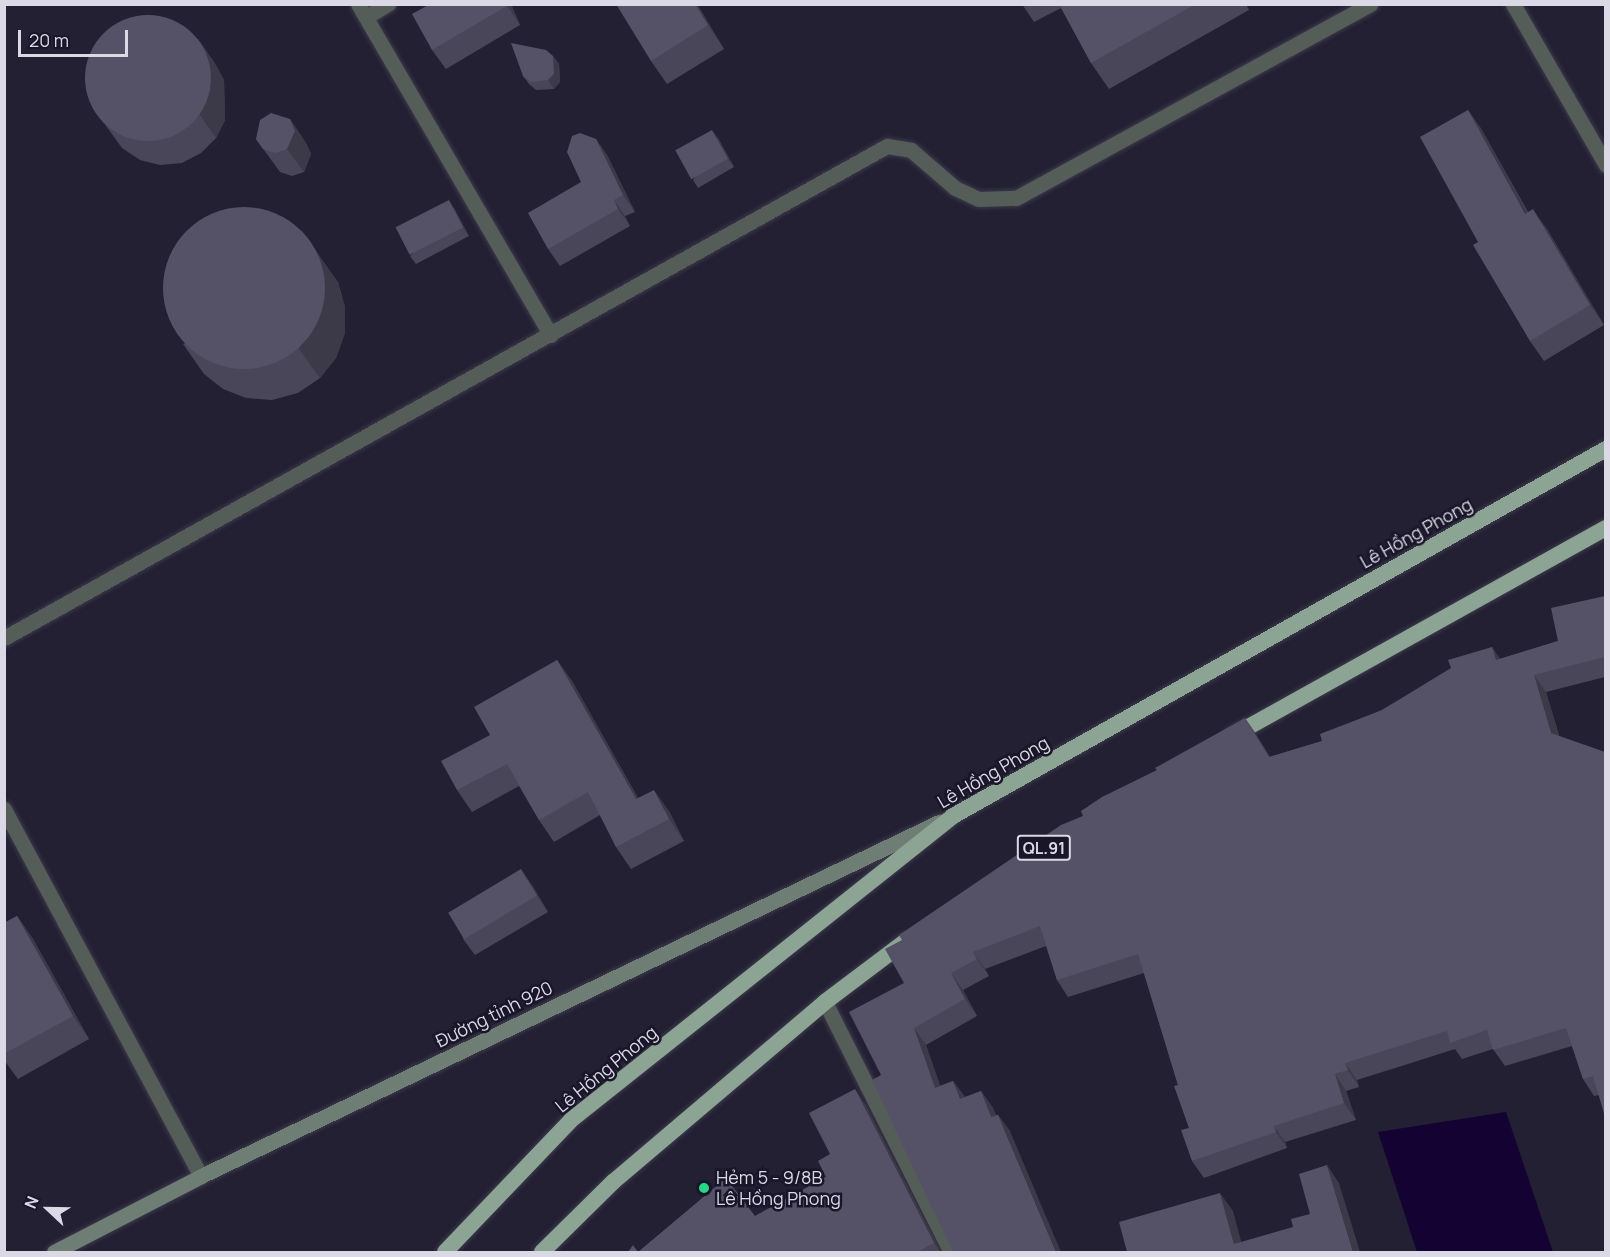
<!DOCTYPE html>
<meta charset="utf-8">
<style>
body{margin:0}
#map{position:relative;width:1610px;height:1257px;overflow:hidden;background:#232033;font-family:Manrope,sans-serif}
div>[style]{position:absolute}
[style*='--x']{left:calc(var(--x)*1px);top:calc(var(--y)*1px);width:calc(var(--w)*1px);rotate:calc(var(--a)*1deg)}
.water>*{inset:0;background:#140232}
.roads{filter:drop-shadow(0 0 2px #3d3a4c) drop-shadow(0 0 2px #3d3a4c)}
.service>*{height:15px;margin:-7.5px;padding:0 7.5px;transform-origin:7.5px;border-radius:7.5px;background:#545d57}
.minor>*{height:15px;margin:-7.5px;padding:0 7.5px;transform-origin:7.5px;border-radius:7.5px;background:#545d57}
.secondary>*{height:15px;margin:-7.5px;padding:0 7.5px;transform-origin:7.5px;border-radius:7.5px;background:#6f7e74}
.trunk>*{height:16px;margin:-8px;padding:0 8px;transform-origin:8px;border-radius:8px;background:#8ca494}
.wall>*{inset:0;background:#494659}
.shaded-wall>*{inset:0;background:#3c3948}
.building>*{inset:0;background:#555167;transform-origin:0 0}
.round{border-radius:50%}
.dots>*{width:16px;height:16px;translate:-50% -50%;box-sizing:border-box;border:3px solid #1a1629;border-radius:50%}
span{translate:-50% -50%;white-space:nowrap;text-align:center;line-height:1.15;-webkit-text-stroke:5px #1a1629;paint-order:stroke}
.shield-label span{padding:2px 4px;background:#1a1629;border:2px solid;border-radius:4px;-webkit-text-stroke-width:0}
.shield-label{font-size:16px;color:#dbd9e6;font-weight:700}
.street-label{font-size:18px;color:#dbd9e6}
.poi-label{font-size:18px;color:#dbd9e6}
.left{translate:0 -50%;text-align:left}
.frame{position:absolute;inset:0;border:6px solid #dbd9e6;pointer-events:none}
.north{position:absolute;left:18px;top:1179px;width:60px;height:60px;-webkit-text-stroke:4px #1a1629;paint-order:stroke;rotate:292deg;font-size:16px;font-weight:700;line-height:24px;text-align:center;color:#dbd9e6}
.north::after{content:'';display:block;margin:auto;width:21px;height:27px;background:#dbd9e6;clip-path:polygon(50% 0,100% 100%,50% 72%,0 100%)}
.scale{position:absolute;left:18px;top:30px;width:110px;height:27px;box-sizing:border-box;border:3px solid #dbd9e6;border-top:0;padding-left:8px;font-size:18px;line-height:21px;white-space:nowrap;color:#dbd9e6;-webkit-text-stroke:4px #1a1629;paint-order:stroke}
</style>
<div id="map">
<div class="water">
<i style="clip-path:polygon(1506px 1112px,1553px 1252px,1417px 1252px,1378px 1132px)"></i>
</div>
<div class="roads">
<div class="service">
<i style="--x:358;--y:4;--w:383;--a:59.8"></i>
<i style="--x:366;--y:17;--w:26;--a:-31"></i>
<i style="--x:4;--y:638;--w:1011;--a:-29.13"></i>
<i style="--x:887;--y:146;--w:24;--a:9"></i>
<i style="--x:911;--y:150;--w:58;--a:40.8"></i>
<i style="--x:955;--y:188;--w:26;--a:25"></i>
<i style="--x:979;--y:199;--w:37;--a:-2"></i>
<i style="--x:1016;--y:198;--w:404;--a:-28.7"></i>
<i style="--x:4;--y:809;--w:417;--a:61.8"></i>
</div>
<div class="minor">
<i style="--x:1513;--y:4;--w:186;--a:60"></i>
<i style="--x:825;--y:1002;--w:280;--a:63.3"></i>
</div>
<div class="secondary">
<i style="--x:54;--y:1252;--w:165;--a:-27.3"></i>
<i style="--x:201;--y:1176;--w:819;--a:-25.63"></i>
</div>
<div class="trunk">
<i style="--x:1232;--y:736;--w:428;--a:-29.1"></i>
<i style="--x:445;--y:1252;--w:182;--a:-46.3"></i>
<i style="--x:571;--y:1120;--w:488;--a:-38.5"></i>
<i style="--x:953;--y:816;--w:749;--a:-29.34"></i>
<i style="--x:542;--y:1252;--w:100;--a:-44.6"></i>
<i style="--x:613;--y:1182;--w:278;--a:-40.3"></i>
<i style="--x:825;--y:1002;--w:101;--a:-37"></i>
</div>
</div>
<div class="wall">
<i style="clip-path:polygon(430px 4px,511px 4px,520px 25px,446px 69px,432px 50px)"></i>
<i style="clip-path:polygon(697px 4px,724px 49px,667px 84px,651px 61px)"></i>
<i style="clip-path:polygon(1022px 4px,1246px 4px,1249px 10px,1109px 89px,1091px 63px,1061px 8px,1034px 22px)"></i>
<i style="clip-path:polygon(198px 39px,214px 62px,224px 80px,225px 120px,216px 138px,201px 153px,182px 163px,160px 165px,140px 160px,122px 148px,93px 108px)"></i>
<i style="clip-path:polygon(553px 56px,559px 64px,560px 82px,554px 89px,536px 90px,529px 84px,523px 76px)"></i>
<i style="clip-path:polygon(1468px 110px,1482px 130px,1528px 212px,1547px 229px,1604px 325px,1544px 361px,1530px 341px,1478px 242px)"></i>
<i style="clip-path:polygon(290px 119px,306px 143px,311px 154px,304px 172px,292px 176px,280px 172px,256px 139px)"></i>
<i style="clip-path:polygon(718px 138px,734px 167px,698px 188px,693px 180px)"></i>
<i style="clip-path:polygon(596px 139px,607px 155px,635px 212px,625px 216px,630px 226px,560px 266px,548px 249px,581px 182px)"></i>
<i style="clip-path:polygon(454px 208px,469px 236px,416px 264px,410px 256px)"></i>
<i style="clip-path:polygon(338px 282px,345px 307px,345px 333px,336px 358px,320px 378px,298px 393px,272px 400px,246px 398px,223px 389px,204px 374px,183px 344px)"></i>
<i style="clip-path:polygon(1605px 596px,1605px 677px,1546px 692px,1559px 735px,1599px 1095px,1594px 1096px,1583px 1079px,1572px 1046px,1505px 1066px,1493px 1049px,1462px 1059px,1455px 1049px,1357px 1080px,1359px 1087px,1346px 1091px,1356px 1120px,1285px 1142px,1287px 1148px,1204px 1178px,1192px 1161px,1189px 1128px,1178px 1085px,1144px 973px,1068px 997px,1057px 980px,1046px 946px,985px 969px,989px 976px,963px 990px,977px 1016px,926px 1045px,940px 1086px,953px 1081px,965px 1097px,981px 1091px,993px 1108px,996px 1115px,998px 1115px,1010px 1131px,881px 1075px,904px 983px,902px 940px,1083px 816px,1157px 770px,1245px 718px,1270px 757px,1322px 741px,1382px 710px,1492px 647px,1500px 659px,1558px 641px)"></i>
<i style="clip-path:polygon(557px 660px,572px 681px,638px 798px,669px 811px,684px 841px,631px 869px,616px 847px,600px 815px,554px 842px,539px 820px,519px 786px,472px 812px,457px 790px,490px 735px)"></i>
<i style="clip-path:polygon(532px 885px,548px 912px,475px 955px,463px 939px)"></i>
<i style="clip-path:polygon(17px 916px,33px 939px,89px 1039px,18px 1079px,4px 1060px,4px 923px)"></i>
<i style="clip-path:polygon(855px 1089px,866px 1106px,941px 1252px,628px 1252px,639px 1252px,755px 1216px,826px 1177px,830px 1154px)"></i>
</div>
<div class="shaded-wall">
<i style="clip-path:polygon(506px 4px,511px 4px,520px 25px)"></i>
<i style="clip-path:polygon(695px 4px,697px 4px,724px 49px,708px 25px)"></i>
<i style="clip-path:polygon(198px 39px,214px 62px,224px 80px,225px 120px,216px 138px,200px 115px)"></i>
<i style="clip-path:polygon(553px 56px,559px 64px,560px 82px,554px 89px,548px 80px)"></i>
<i style="clip-path:polygon(1468px 110px,1482px 130px,1539px 234px,1525px 214px)"></i>
<i style="clip-path:polygon(290px 119px,306px 143px,311px 154px,304px 172px,287px 149px)"></i>
<i style="clip-path:polygon(712px 130px,718px 138px,734px 167px,728px 159px)"></i>
<i style="clip-path:polygon(596px 139px,607px 155px,635px 212px,623px 195px)"></i>
<i style="clip-path:polygon(449px 200px,454px 208px,469px 236px,463px 228px)"></i>
<i style="clip-path:polygon(614px 200px,625px 216px,630px 226px,618px 209px)"></i>
<i style="clip-path:polygon(1533px 209px,1547px 229px,1604px 325px,1590px 305px)"></i>
<i style="clip-path:polygon(302px 231px,338px 282px,345px 307px,345px 333px,336px 358px,320px 378px,299px 349px)"></i>
<i style="clip-path:polygon(1492px 647px,1503px 664px,1496px 660px)"></i>
<i style="clip-path:polygon(557px 660px,572px 681px,651px 821px,636px 799px)"></i>
<i style="clip-path:polygon(1534px 675px,1546px 692px,1563px 750px,1551px 733px)"></i>
<i style="clip-path:polygon(1245px 718px,1256px 734px,1281px 774px,1269px 757px)"></i>
<i style="clip-path:polygon(654px 790px,669px 811px,684px 841px,669px 819px)"></i>
<i style="clip-path:polygon(521px 869px,532px 885px,548px 912px,537px 896px)"></i>
<i style="clip-path:polygon(17px 916px,33px 939px,89px 1039px,73px 1016px)"></i>
<i style="clip-path:polygon(973px 952px,985px 969px,989px 976px,977px 959px)"></i>
<i style="clip-path:polygon(951px 973px,963px 990px,977px 1016px,965px 999px)"></i>
<i style="clip-path:polygon(914px 1028px,926px 1045px,947px 1105px,935px 1088px)"></i>
<i style="clip-path:polygon(1345px 1063px,1357px 1080px,1359px 1087px,1348px 1070px)"></i>
<i style="clip-path:polygon(1335px 1074px,1346px 1091px,1356px 1120px,1344px 1103px)"></i>
<i style="clip-path:polygon(953px 1081px,965px 1098px,960px 1099px)"></i>
<i style="clip-path:polygon(855px 1089px,866px 1106px,941px 1252px,940px 1252px,934px 1243px)"></i>
<i style="clip-path:polygon(981px 1091px,993px 1108px,1003px 1134px,991px 1117px)"></i>
<i style="clip-path:polygon(998px 1115px,1010px 1131px,1061px 1252px,1056px 1252px)"></i>
<i style="clip-path:polygon(1274px 1126px,1285px 1142px,1287px 1148px,1276px 1132px)"></i>
<i style="clip-path:polygon(1327px 1165px,1339px 1183px,1360px 1252px,1353px 1252px)"></i>
<i style="clip-path:polygon(1220px 1193px,1233px 1211px,1244px 1252px,1234px 1244px)"></i>
</div>
<div class="building">
<i style="clip-path:polygon(430px 4px,506px 4px,507px 6px,432px 50px,412px 14px)"></i>
<i style="clip-path:polygon(616px 4px,695px 4px,708px 25px,651px 61px)"></i>
<i style="clip-path:polygon(1059px 4px,1196px 4px,1091px 63px)"></i>
<i class="round" style="left:85px;top:15px;width:126px;height:126px"></i>
<i style="clip-path:polygon(511px 43px,546px 50px,553px 56px,554px 74px,548px 80px,531px 82px,523px 76px)"></i>
<i style="clip-path:polygon(1468px 110px,1525px 214px,1533px 209px,1590px 305px,1530px 341px,1473px 245px,1478px 242px,1420px 137px)"></i>
<i style="clip-path:polygon(271px 113px,290px 119px,295px 131px,287px 149px,275px 153px,263px 149px,256px 139px,260px 120px)"></i>
<i style="left:712px;top:130px;width:33px;height:42px;rotate:61deg"></i>
<i style="clip-path:polygon(580px 133px,596px 139px,623px 195px,614px 200px,618px 209px,548px 249px,528px 213px,581px 182px,567px 152px,572px 136px)"></i>
<i style="left:449px;top:200px;width:31px;height:60px;rotate:63deg"></i>
<i class="round" style="left:163px;top:207px;width:162px;height:162px"></i>
<i style="clip-path:polygon(1605px 596px,1605px 657px,1534px 675px,1551px 733px,1605px 752px,1605px 1117px,1593px 1076px,1583px 1079px,1566px 1028px,1493px 1050px,1487px 1030px,1450px 1043px,1447px 1031px,1345px 1063px,1348px 1070px,1335px 1074px,1344px 1103px,1274px 1126px,1276px 1132px,1192px 1161px,1181px 1130px,1189px 1128px,1174px 1086px,1178px 1085px,1138px 954px,1057px 980px,1040px 926px,973px 952px,977px 959px,951px 973px,965px 999px,914px 1028px,935px 1088px,953px 1081px,960px 1099px,981px 1091px,991px 1117px,998px 1115px,1056px 1252px,953px 1252px,872px 1080px,881px 1075px,849px 1012px,904px 983px,885px 949px,902px 940px,899px 935px,1061px 825px,1083px 816px,1081px 811px,1102px 797px,1157px 770px,1155px 768px,1245px 718px,1269px 757px,1322px 741px,1320px 734px,1382px 710px,1451px 668px,1448px 660px,1492px 647px,1496px 660px,1558px 641px,1551px 608px)"></i>
<i style="clip-path:polygon(557px 660px,636px 799px,654px 790px,669px 819px,616px 847px,588px 792px,539px 820px,507px 764px,457px 790px,441px 761px,490px 735px,474px 707px)"></i>
<i style="left:521px;top:869px;width:31px;height:85px;rotate:59deg"></i>
<i style="clip-path:polygon(17px 916px,73px 1016px,4px 1054px,4px 923px)"></i>
<i style="clip-path:polygon(855px 1089px,934px 1243px,917px 1252px,638px 1252px,726px 1178px,755px 1216px,826px 1177px,818px 1161px,830px 1154px,809px 1113px)"></i>
<i style="clip-path:polygon(1327px 1165px,1353px 1252px,1127px 1252px,1119px 1222px,1220px 1193px,1234px 1244px,1293px 1227px,1291px 1219px,1310px 1214px,1299px 1174px)"></i>
<i style="clip-path:polygon(633px 1245px,638px 1252px,628px 1252px)"></i>
</div>
<div class="dots">
<i style="left:704px;top:1188px;background:#25d886"></i>
</div>
<div class="shield-label">
<span style="left:1044px;top:848px">QL.91</span>
</div>
<div class="street-label">
<span style="left:1416px;top:533px;rotate:-29deg">Lê Hồng Phong</span>
<span style="left:993px;top:772px;rotate:-30deg">Lê Hồng Phong</span>
<span style="left:494px;top:1014px;rotate:-26deg">Đường tỉnh 920</span>
<span style="left:606px;top:1069px;rotate:-39deg">Lê Hồng Phong</span>
</div>
<div class="poi-label">
<span class="left" style="left:716px;top:1188px">Hẻm 5 - 9/8B<br>Lê Hồng Phong</span>
</div>
<div class="frame"></div>
<div class="north">N</div>
<div class="scale">20 m</div>
</div>
